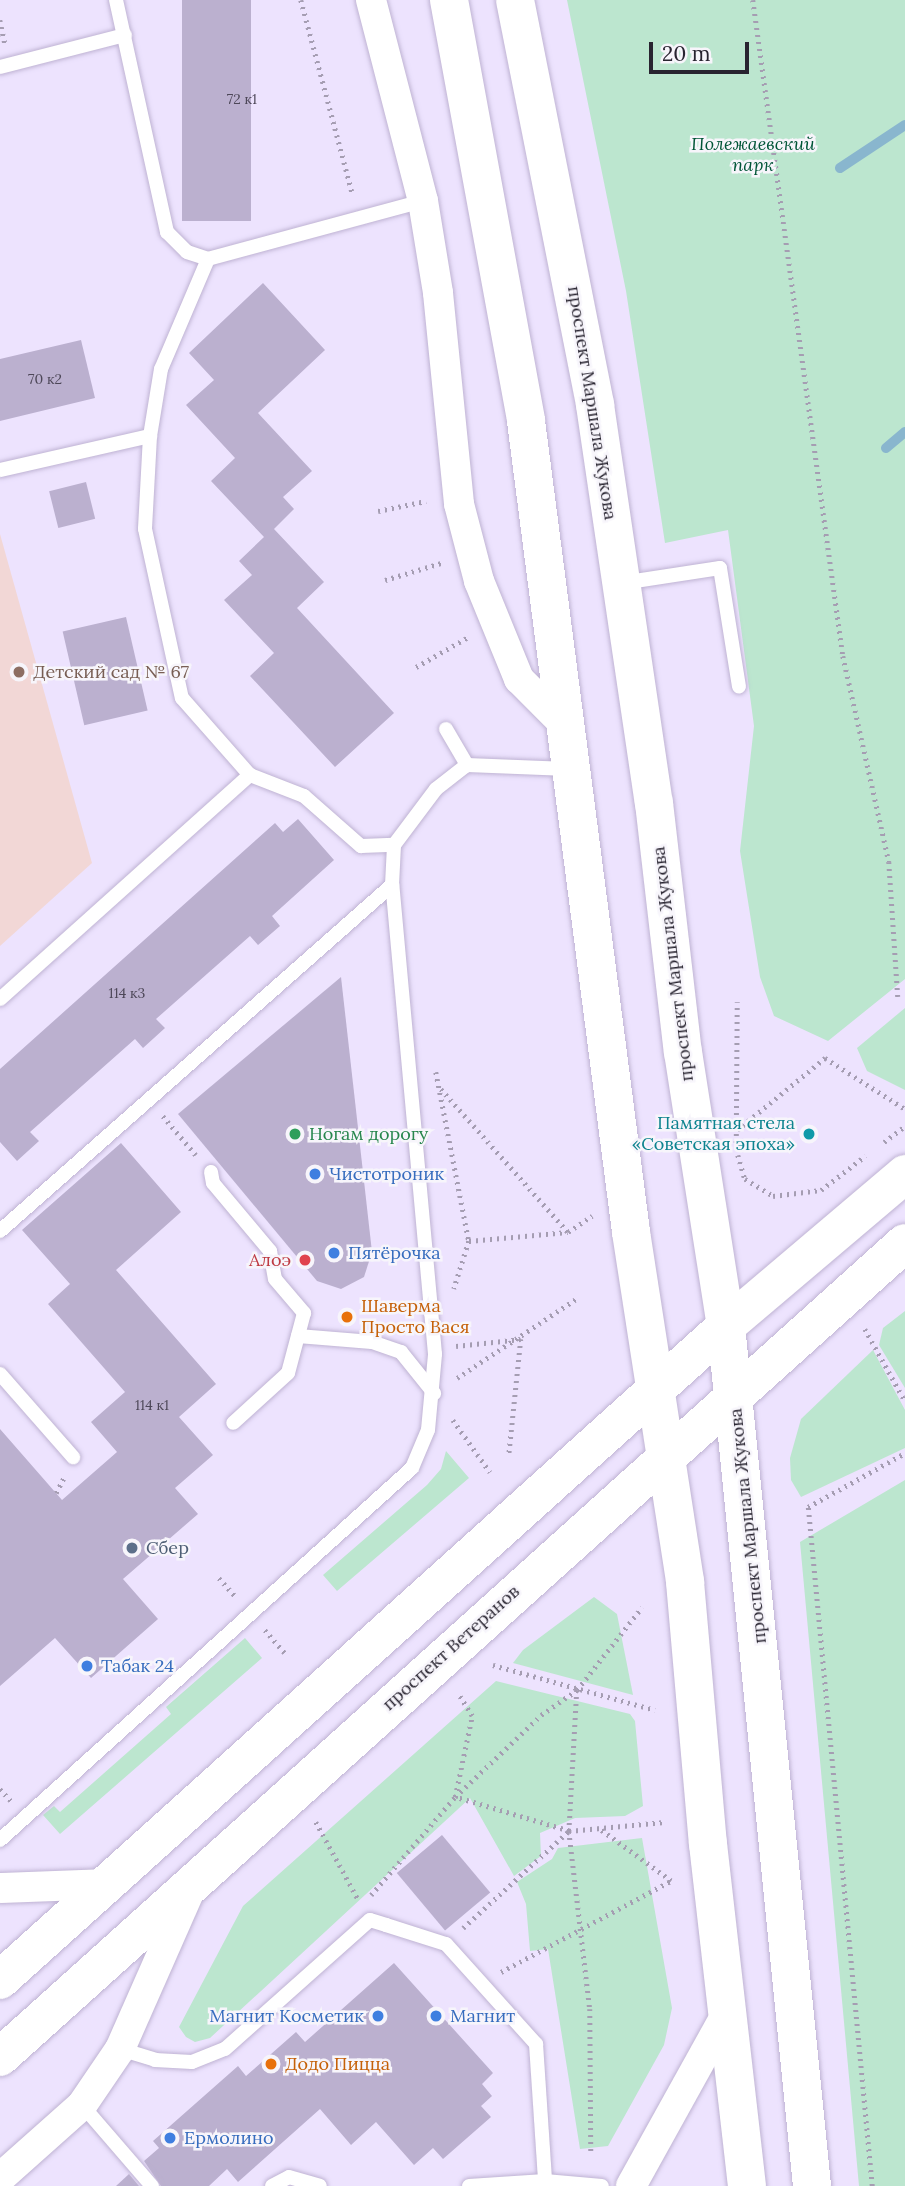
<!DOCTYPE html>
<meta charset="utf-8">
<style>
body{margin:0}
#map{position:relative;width:905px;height:2186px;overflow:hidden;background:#ede3fe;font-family:Lora,serif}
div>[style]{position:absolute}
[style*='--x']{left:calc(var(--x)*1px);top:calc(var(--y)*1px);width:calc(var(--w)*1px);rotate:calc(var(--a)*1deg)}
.education>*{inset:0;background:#f2d7d6}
.green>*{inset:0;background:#bce6cf}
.stream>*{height:10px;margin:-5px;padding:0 5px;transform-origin:5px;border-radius:5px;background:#89b6ce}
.building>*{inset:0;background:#bbb0cf;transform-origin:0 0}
.path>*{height:4.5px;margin-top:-2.25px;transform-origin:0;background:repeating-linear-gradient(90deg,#a59db2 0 2px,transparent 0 7px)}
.roads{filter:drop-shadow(0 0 2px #bfb3d3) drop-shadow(0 0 2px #bfb3d3)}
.lane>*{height:14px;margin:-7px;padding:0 7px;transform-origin:7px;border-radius:7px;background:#fff}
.street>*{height:30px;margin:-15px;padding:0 15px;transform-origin:15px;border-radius:15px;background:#fff}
.secondary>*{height:38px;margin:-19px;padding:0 19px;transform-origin:19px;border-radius:19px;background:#fff}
.primary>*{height:38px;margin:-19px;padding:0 19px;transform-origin:19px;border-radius:19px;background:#fff}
.dots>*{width:19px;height:19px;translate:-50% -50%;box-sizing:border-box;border:4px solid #f7f5fb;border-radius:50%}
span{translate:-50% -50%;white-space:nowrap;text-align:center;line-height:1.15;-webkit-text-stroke:5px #f7f5fb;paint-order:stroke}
.number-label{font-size:14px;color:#4d4758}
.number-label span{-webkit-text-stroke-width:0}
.park-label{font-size:18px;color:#005537;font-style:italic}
.street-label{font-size:18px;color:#282430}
.education-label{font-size:18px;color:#785e54}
.left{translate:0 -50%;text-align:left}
.culture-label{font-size:18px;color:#0d838f}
.right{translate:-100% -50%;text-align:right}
.leisure-label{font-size:18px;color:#27864d}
.shop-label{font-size:18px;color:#366cbe}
.health-label{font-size:18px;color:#be3a42}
.food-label{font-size:18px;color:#c56008}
.service-label{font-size:18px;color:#4e5e75}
.scale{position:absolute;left:649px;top:42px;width:100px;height:32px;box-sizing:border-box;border:4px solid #282430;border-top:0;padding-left:9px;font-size:21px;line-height:24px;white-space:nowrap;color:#282430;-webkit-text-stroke:5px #f7f5fb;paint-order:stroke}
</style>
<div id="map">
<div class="education">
<i style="clip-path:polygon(0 534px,92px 863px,0 946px)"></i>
</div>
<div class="green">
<i style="clip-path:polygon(567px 0,905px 0,905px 979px,828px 1041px,774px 1016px,760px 977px,740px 851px,754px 726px,728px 530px,665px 543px,626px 291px)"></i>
<i style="clip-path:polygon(905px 1008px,905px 1090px,867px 1071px,857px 1048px)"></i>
<i style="clip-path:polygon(905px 1311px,905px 1388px,879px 1345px,883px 1328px)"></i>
<i style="clip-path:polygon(873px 1350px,905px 1410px,905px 1448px,801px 1497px,791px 1480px,790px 1458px,801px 1419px)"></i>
<i style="clip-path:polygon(446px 1451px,469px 1478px,337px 1591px,323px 1575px,427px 1485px,441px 1469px)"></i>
<i style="clip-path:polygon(905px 1480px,905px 2186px,859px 2186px,800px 1542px)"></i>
<i style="clip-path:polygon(594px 1597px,617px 1614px,633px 1695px,513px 1663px,523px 1650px)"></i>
<i style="clip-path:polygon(245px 1638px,262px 1658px,60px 1834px,43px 1815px,54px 1806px,60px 1812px,171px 1714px,166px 1707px)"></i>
<i style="clip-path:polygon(496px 1681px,630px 1714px,635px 1721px,643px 1806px,625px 1816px,575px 1818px,540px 1833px,541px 1856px,514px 1876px,470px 1798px,210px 2038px,195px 2042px,186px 2037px,179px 2027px,243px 1906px)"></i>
<i style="clip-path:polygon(642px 1838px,672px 2008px,664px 2045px,608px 2146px,580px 2149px,548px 1949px,530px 1951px,526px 1904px,517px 1882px,552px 1859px,558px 1848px)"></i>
</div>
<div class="stream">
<i style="--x:840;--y:168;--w:78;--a:-33.5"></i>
<i style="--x:886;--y:448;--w:25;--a:-40"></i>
</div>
<div class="building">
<i style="left:182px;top:0;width:69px;height:221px"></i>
<i style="clip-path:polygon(263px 283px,325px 350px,258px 413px,312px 471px,283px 497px,294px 509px,274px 529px,324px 582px,297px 608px,394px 713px,335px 767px,250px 676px,274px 653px,224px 600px,252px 575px,239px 561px,264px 537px,211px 481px,235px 458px,186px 405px,214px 380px,189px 353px)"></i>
<i style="clip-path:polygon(81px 340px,95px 398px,0 421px,0 359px)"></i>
<i style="left:86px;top:482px;width:38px;height:38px;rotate:76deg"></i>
<i style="left:126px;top:617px;width:96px;height:65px;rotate:77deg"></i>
<i style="clip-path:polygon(298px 819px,334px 860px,272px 916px,280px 926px,258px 945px,250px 936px,156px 1019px,165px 1028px,143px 1048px,135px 1039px,30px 1132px,39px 1141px,17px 1161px,0 1142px,0 1069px,275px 823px,283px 832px)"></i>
<i style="clip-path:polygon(341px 977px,372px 1252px,364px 1277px,341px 1289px,317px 1281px,178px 1114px)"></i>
<i style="clip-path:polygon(121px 1143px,181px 1212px,116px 1270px,216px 1384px,179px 1417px,213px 1455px,175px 1488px,198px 1514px,123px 1579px,158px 1619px,91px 1678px,55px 1638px,0 1686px,0 1429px,62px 1500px,117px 1452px,91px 1422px,125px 1392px,48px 1304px,70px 1284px,22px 1230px)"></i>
<i style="left:442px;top:1835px;width:75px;height:59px;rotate:50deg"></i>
<i style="clip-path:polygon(394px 1963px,493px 2073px,482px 2084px,492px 2096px,481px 2106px,491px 2117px,443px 2159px,433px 2148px,414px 2165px,376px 2122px,351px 2145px,320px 2109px,238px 2182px,227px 2169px,209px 2186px,161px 2186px,144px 2161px,159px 2148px,153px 2141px,238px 2066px,246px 2076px,296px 2032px,305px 2042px)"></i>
<i style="clip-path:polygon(129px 2174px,139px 2186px,116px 2186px)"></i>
</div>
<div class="path">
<i style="--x:301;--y:0;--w:202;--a:75.1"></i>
<i style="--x:753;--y:0;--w:662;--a:82.19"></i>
<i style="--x:843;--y:656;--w:211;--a:77.4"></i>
<i style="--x:889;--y:862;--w:135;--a:86.2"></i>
<i style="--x:0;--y:20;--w:24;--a:78"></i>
<i style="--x:378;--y:511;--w:49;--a:-11.8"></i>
<i style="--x:385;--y:580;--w:59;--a:-16.9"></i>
<i style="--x:416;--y:667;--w:62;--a:-29.9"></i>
<i style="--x:436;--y:1072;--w:172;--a:79"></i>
<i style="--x:469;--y:1241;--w:50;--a:107.4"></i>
<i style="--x:441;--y:1089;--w:191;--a:48.4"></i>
<i style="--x:163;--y:1116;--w:51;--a:49.8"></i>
<i style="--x:737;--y:1130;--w:114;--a:-39.3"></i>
<i style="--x:825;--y:1058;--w:95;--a:32.5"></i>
<i style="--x:884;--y:1142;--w:26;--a:-37"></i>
<i style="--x:736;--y:1143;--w:141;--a:-89.6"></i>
<i style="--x:738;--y:1155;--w:25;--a:74"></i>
<i style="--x:745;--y:1179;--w:33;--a:31"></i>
<i style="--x:773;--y:1196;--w:48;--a:-7.1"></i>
<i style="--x:821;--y:1190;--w:56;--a:-37.7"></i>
<i style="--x:469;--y:1241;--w:99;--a:-5.2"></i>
<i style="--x:568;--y:1232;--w:29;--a:-34"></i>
<i style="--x:865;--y:1329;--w:82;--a:60.9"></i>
<i style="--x:456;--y:1346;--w:65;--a:-6.1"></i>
<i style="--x:521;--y:1339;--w:117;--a:95.9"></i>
<i style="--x:457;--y:1378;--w:143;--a:-33.6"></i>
<i style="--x:453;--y:1420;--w:64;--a:54.6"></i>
<i style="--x:56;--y:1493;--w:18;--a:-63"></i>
<i style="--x:219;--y:1578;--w:25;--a:48"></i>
<i style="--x:265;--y:1630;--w:30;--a:49"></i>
<i style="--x:493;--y:1665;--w:168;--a:15.5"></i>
<i style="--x:577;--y:1690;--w:141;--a:93.2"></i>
<i style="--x:569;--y:1831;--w:179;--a:83.3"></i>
<i style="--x:590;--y:2009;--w:144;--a:89.6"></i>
<i style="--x:0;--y:1789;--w:16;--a:47"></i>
<i style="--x:316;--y:1822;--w:90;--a:61.4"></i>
<i style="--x:569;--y:1831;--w:119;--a:-163.4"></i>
<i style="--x:455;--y:1797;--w:119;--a:-43.6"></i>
<i style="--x:541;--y:1715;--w:44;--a:-34.8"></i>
<i style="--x:577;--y:1690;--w:105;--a:-51.9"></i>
<i style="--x:371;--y:1895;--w:129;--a:-49.4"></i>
<i style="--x:455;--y:1797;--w:83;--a:-78.1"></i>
<i style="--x:472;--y:1716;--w:25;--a:-122"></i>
<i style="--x:463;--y:1928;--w:144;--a:-42.5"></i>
<i style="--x:569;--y:1831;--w:96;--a:-5.4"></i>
<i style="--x:501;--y:1972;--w:193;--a:-28.2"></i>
<i style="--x:671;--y:1881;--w:90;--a:-144"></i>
<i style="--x:872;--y:2186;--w:682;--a:-95.38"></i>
<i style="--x:808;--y:1507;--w:111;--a:-29.1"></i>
</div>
<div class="roads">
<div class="lane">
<i style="--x:116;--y:0;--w:238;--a:77.6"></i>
<i style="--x:167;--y:232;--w:28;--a:45"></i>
<i style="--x:187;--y:252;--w:22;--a:18"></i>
<i style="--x:208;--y:259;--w:120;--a:113.1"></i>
<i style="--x:161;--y:369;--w:68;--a:99.3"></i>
<i style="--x:150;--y:436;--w:93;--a:93.1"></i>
<i style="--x:145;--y:529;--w:173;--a:77.7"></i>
<i style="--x:182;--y:698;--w:103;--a:48.6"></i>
<i style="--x:250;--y:775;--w:58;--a:21.3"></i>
<i style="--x:304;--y:796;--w:76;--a:41.3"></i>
<i style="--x:361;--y:846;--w:33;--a:-2"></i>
<i style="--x:0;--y:67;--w:129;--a:-14.4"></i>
<i style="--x:208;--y:259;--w:223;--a:-15.1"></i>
<i style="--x:0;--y:470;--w:154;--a:-12.8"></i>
<i style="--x:622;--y:583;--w:99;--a:-8.7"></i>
<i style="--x:720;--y:568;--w:120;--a:80.9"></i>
<i style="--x:446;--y:729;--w:42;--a:59.7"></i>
<i style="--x:0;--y:999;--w:336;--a:-41.9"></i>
<i style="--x:211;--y:1172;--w:11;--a:80"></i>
<i style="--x:213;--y:1183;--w:89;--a:50"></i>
<i style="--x:270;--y:1251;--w:28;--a:80"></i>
<i style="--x:275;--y:1279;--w:45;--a:49.5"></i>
<i style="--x:304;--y:1313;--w:62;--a:104.9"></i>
<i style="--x:288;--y:1373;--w:74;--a:137.7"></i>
<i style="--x:0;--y:1231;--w:523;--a:-41.43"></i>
<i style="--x:298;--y:1336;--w:74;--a:4.6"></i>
<i style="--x:372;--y:1342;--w:31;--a:19"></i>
<i style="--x:401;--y:1352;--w:53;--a:51.2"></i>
<i style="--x:0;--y:1374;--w:111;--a:48.7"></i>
<i style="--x:0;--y:1840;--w:555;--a:-42.08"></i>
<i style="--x:412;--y:1468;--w:41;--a:-67.2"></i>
<i style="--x:428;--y:1430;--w:76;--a:-84.7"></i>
<i style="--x:435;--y:1354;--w:471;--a:-95.2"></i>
<i style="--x:392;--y:885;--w:40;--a:-87.1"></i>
<i style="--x:394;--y:845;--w:70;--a:-53.1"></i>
<i style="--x:436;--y:789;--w:39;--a:-38"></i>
<i style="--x:467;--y:765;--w:101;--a:2.3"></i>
<i style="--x:120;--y:2049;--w:37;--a:17"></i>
<i style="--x:155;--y:2060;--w:37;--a:3"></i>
<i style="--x:192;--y:2062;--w:35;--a:-22"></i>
<i style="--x:225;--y:2049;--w:194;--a:-41.7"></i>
<i style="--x:370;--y:1920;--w:17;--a:17"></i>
<i style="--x:386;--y:1925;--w:63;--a:17.6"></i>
<i style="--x:446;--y:1944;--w:135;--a:48"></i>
<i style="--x:536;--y:2044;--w:137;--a:86.2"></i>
<i style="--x:82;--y:2105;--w:107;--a:49.2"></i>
<i style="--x:272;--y:2186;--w:19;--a:-28"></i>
<i style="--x:289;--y:2177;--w:32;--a:16"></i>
<i style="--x:469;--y:2186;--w:76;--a:-3.8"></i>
<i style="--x:545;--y:2181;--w:57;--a:5"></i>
</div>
<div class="street">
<i style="--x:371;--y:0;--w:208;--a:75.5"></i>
<i style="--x:423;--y:201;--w:93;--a:80.7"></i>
<i style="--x:438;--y:293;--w:212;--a:84.3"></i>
<i style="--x:459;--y:504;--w:80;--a:75.4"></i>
<i style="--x:479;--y:581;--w:106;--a:67.8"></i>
<i style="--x:519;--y:679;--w:69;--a:45"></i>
<i style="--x:0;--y:1888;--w:107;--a:-2.1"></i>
<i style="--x:0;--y:2178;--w:110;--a:-41.7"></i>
<i style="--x:82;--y:2105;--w:68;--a:-55.8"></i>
<i style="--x:120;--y:2049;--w:176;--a:-66.2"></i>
<i style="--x:631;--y:2186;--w:198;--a:-61"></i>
</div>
<div class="secondary">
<i style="--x:0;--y:1980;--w:977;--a:-42.01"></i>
<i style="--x:726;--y:1326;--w:235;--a:-40.3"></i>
<i style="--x:0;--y:2057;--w:1217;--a:-41.97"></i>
</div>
<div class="primary">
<i style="--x:449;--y:0;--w:428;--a:79.6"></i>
<i style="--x:526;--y:421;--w:818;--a:82.62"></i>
<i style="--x:631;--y:1232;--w:354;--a:81.2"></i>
<i style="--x:685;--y:1582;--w:263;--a:85"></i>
<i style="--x:708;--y:1844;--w:344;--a:83.5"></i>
<i style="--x:515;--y:0;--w:413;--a:78.8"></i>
<i style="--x:595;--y:405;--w:402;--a:81.6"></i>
<i style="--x:654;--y:803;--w:251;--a:83.4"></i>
<i style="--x:683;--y:1052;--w:277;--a:81.1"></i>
<i style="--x:726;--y:1326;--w:864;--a:84.29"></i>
</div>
</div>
<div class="dots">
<i style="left:19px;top:672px;background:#8d6e63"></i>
<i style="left:295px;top:1134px;background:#2e9e5b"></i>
<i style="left:809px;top:1134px;background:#0f9aa8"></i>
<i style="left:315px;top:1174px;background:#3f7fe0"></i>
<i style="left:334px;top:1253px;background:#3f7fe0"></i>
<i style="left:305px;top:1260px;background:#e0444e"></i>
<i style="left:347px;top:1317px;background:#e8710a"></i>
<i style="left:132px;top:1548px;background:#5c6f8a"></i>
<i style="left:87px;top:1666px;background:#3f7fe0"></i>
<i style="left:378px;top:2016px;background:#3f7fe0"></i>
<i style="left:436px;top:2016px;background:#3f7fe0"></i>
<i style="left:271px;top:2064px;background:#e8710a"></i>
<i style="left:170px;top:2138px;background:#3f7fe0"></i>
</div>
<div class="number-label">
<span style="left:242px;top:99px">72 к1</span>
<span style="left:45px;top:379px">70 к2</span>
<span style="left:127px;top:993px">114 к3</span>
<span style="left:152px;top:1405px">114 к1</span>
</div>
<div class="park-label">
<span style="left:753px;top:155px">Полежаевский<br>парк</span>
</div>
<div class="street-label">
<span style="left:592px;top:403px;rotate:81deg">проспект Маршала Жукова</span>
<span style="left:673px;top:964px;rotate:-97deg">проспект Маршала Жукова</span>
<span style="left:748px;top:1526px;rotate:-96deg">проспект Маршала Жукова</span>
<span style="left:451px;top:1648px;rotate:-42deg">проспект Ветеранов</span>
</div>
<div class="education-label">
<span class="left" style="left:33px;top:672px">Детский сад № 67</span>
</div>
<div class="culture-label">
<span class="right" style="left:795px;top:1134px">Памятная стела<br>«Советская эпоха»</span>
</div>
<div class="leisure-label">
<span class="left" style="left:309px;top:1134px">Ногам дорогу</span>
</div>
<div class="shop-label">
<span class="left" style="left:329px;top:1174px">Чистотроник</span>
<span class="left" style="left:348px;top:1253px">Пятёрочка</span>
<span class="left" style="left:101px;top:1666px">Табак 24</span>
<span class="right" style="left:364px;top:2016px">Магнит Косметик</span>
<span class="left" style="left:450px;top:2016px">Магнит</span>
<span class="left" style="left:184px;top:2138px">Ермолино</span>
</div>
<div class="health-label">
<span class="right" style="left:291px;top:1260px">Алоэ</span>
</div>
<div class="food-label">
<span class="left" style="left:361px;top:1317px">Шаверма<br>Просто Вася</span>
<span class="left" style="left:285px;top:2064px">Додо Пицца</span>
</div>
<div class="service-label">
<span class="left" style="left:146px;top:1548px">Сбер</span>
</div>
<div class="scale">20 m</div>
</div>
